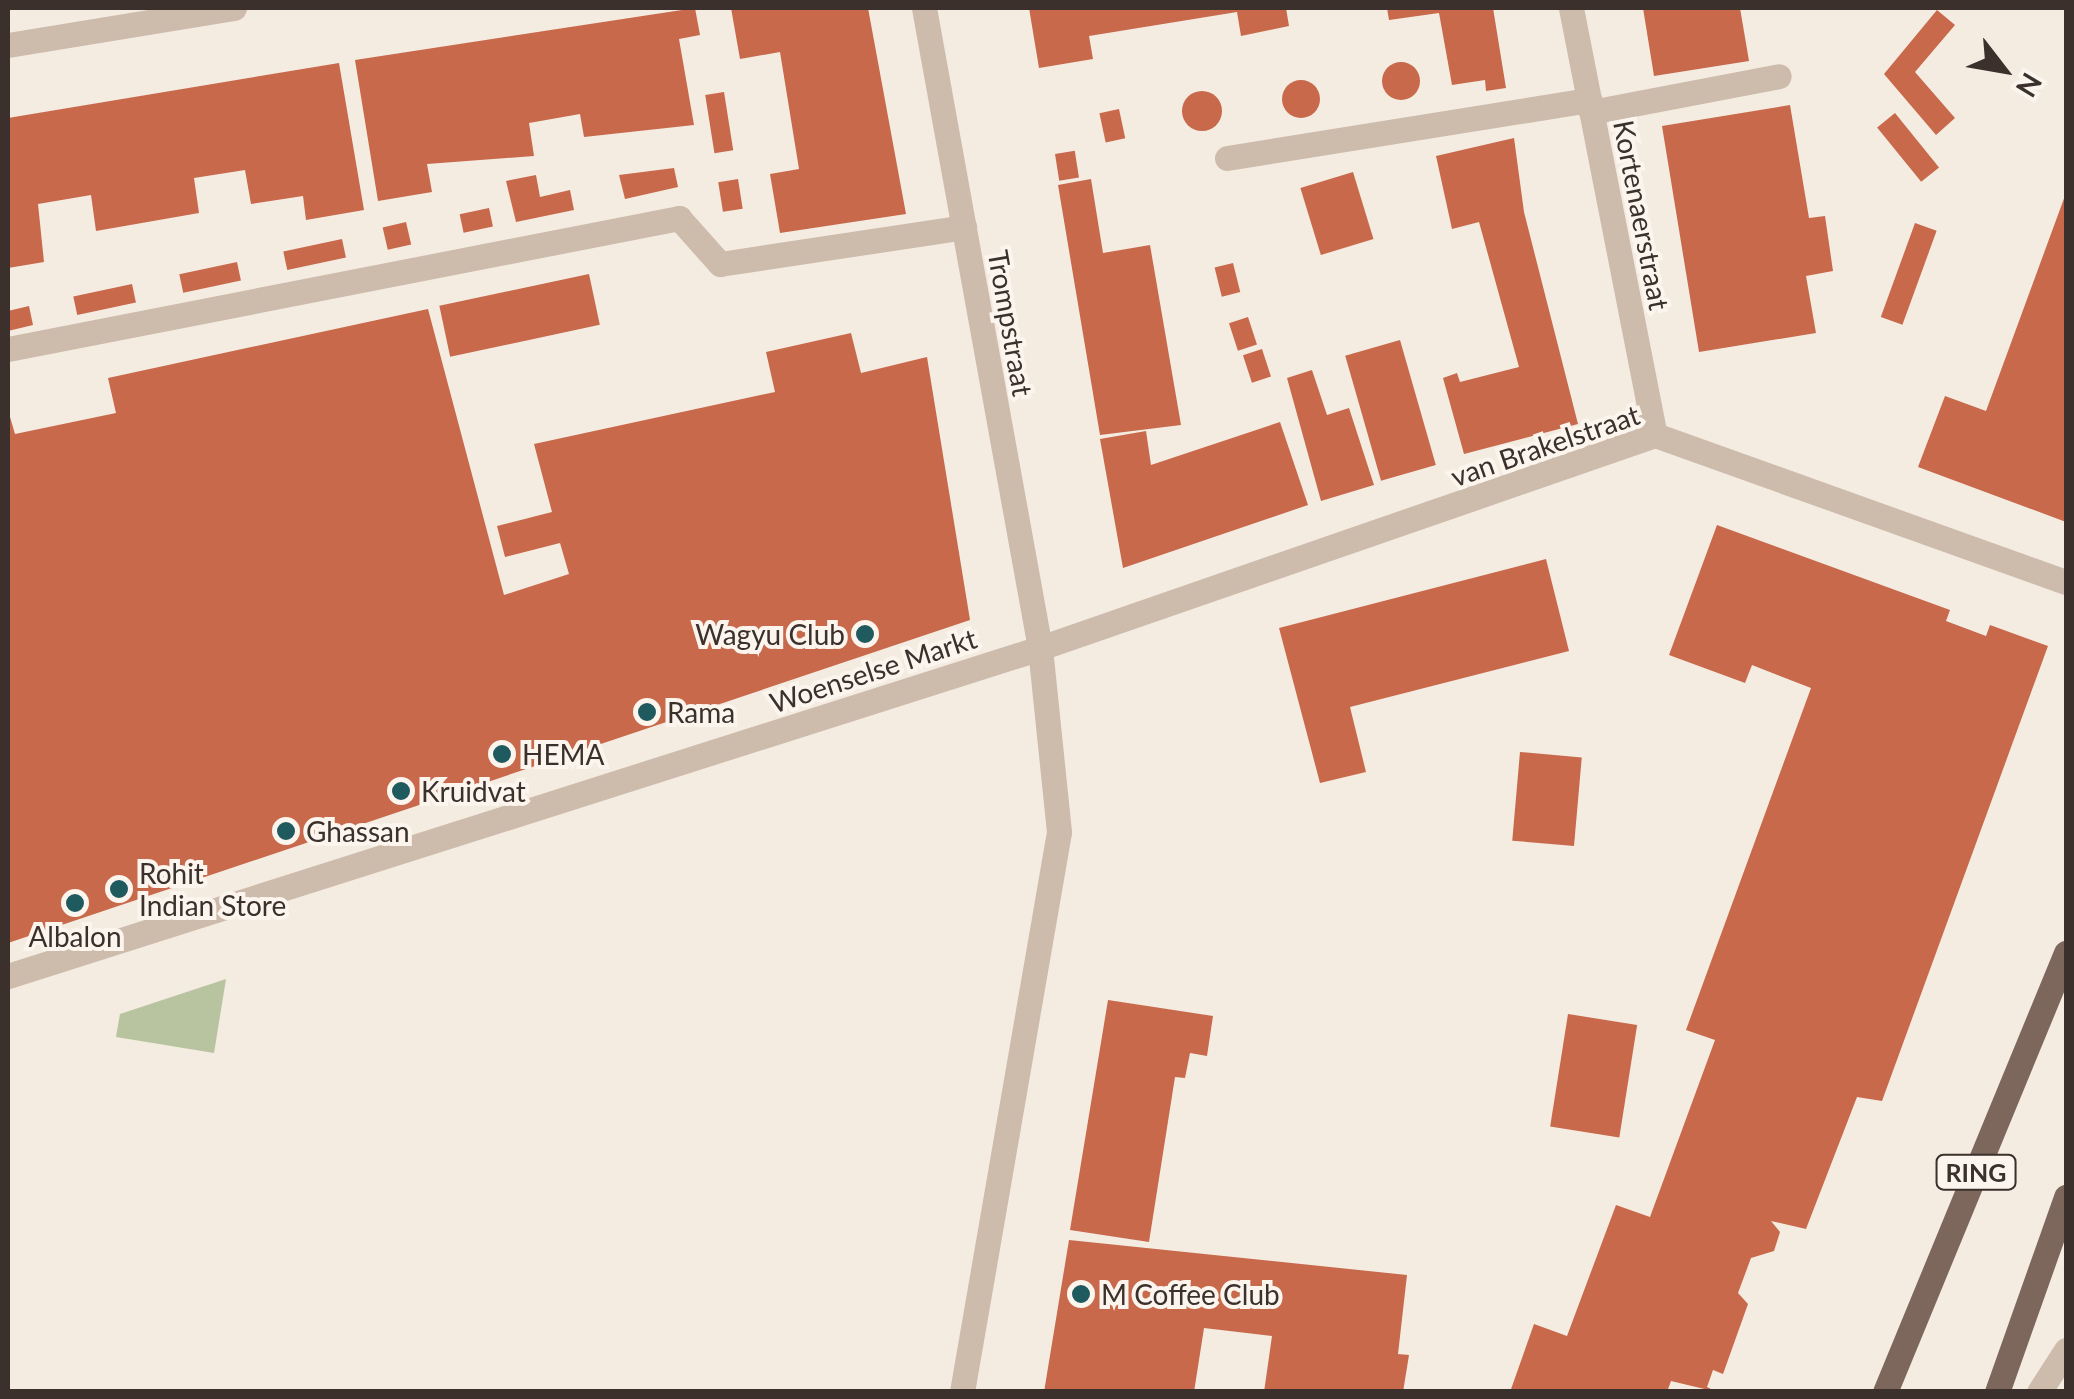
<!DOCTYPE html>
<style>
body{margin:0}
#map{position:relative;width:2074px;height:1399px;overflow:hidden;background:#f4ebe1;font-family:Lato,sans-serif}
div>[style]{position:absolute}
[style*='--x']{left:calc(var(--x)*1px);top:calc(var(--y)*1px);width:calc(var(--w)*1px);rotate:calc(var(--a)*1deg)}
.green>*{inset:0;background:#b8c4a0}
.building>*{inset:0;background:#c8694b;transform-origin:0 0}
.round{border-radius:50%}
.lane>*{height:25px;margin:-12.5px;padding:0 12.5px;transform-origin:12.5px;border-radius:12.5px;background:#cdbbac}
.street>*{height:25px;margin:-12.5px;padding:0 12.5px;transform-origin:12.5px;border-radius:12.5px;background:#cdbbac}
.primary>*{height:25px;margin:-12.5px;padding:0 12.5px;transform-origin:12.5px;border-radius:12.5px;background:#7d675c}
.dots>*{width:28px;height:28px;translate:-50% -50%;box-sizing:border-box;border:5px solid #fbf5ee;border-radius:50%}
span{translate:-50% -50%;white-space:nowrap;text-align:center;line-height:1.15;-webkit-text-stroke:8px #fbf5ee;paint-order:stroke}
.shield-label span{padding:2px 8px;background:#fbf5ee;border:2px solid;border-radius:8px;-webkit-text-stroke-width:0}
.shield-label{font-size:25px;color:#3b302b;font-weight:700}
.street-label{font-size:28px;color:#3b302b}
.poi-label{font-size:28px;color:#3b302b}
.right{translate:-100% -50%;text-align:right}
.left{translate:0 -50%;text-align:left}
.frame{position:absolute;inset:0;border:10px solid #3b302b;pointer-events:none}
.north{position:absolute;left:1954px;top:20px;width:100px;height:100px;-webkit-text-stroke:8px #fbf5ee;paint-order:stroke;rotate:121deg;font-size:28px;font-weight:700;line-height:40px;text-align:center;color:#3b302b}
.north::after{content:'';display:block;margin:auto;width:35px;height:45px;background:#3b302b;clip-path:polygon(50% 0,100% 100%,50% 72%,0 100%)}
</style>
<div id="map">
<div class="green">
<i style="clip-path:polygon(226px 979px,214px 1053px,116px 1037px,120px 1014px)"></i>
</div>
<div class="building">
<i style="clip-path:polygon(695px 8px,700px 35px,679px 39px,694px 125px,584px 137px,580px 114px,529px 123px,534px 156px,427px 164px,432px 192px,378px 201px,355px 60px)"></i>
<i style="clip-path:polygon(731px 8px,868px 8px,906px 214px,780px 233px,770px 174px,799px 169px,780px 52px,740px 59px)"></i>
<i style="clip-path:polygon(1029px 8px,1286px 8px,1289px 26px,1241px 36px,1237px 12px,1089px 36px,1093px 59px,1039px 68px)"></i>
<i style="clip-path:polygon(1387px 8px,1493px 8px,1506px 88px,1486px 91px,1485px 80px,1452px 85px,1439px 13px,1389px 20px)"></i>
<i style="clip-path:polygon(1643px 8px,1740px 8px,1749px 61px,1654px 76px)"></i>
<i style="clip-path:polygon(1937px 10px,1955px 25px,1915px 72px,1955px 118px,1936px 135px,1884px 74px)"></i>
<i class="round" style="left:1382px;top:62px;width:38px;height:38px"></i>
<i style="clip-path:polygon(339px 63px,364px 210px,306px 220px,303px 196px,251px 204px,245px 170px,194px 178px,199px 213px,96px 231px,91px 195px,38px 204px,44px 262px,8px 268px,8px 118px)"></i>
<i class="round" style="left:1282px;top:80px;width:38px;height:38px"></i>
<i class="round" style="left:1182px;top:91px;width:40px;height:40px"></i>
<i style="left:724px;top:92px;width:59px;height:19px;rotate:81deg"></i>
<i style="clip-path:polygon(1790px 105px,1809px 218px,1825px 216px,1833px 271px,1806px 276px,1816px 333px,1699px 352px,1662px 126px)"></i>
<i style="left:1119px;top:109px;width:30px;height:20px;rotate:78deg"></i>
<i style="left:1895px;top:113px;width:70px;height:23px;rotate:51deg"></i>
<i style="clip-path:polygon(1514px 138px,1524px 212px,1578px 424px,1464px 454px,1443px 378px,1457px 373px,1460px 382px,1519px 367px,1479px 222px,1452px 229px,1436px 156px)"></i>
<i style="left:1055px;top:154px;width:20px;height:27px;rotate:-9deg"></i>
<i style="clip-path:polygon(674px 168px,678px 187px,625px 199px,619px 175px)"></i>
<i style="left:1353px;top:172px;width:70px;height:55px;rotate:73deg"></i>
<i style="clip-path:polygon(536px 175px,540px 197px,570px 190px,574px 210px,516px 222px,506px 181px)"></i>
<i style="left:738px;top:179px;width:30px;height:20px;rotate:81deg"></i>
<i style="clip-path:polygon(1091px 179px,1103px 253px,1150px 245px,1181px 425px,1100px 435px,1058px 185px)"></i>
<i style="clip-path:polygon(2066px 193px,2066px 522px,1918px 467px,1945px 396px,1986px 411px)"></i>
<i style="left:489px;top:208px;width:19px;height:30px;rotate:78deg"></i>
<i style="left:406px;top:222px;width:23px;height:24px;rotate:77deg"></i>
<i style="left:1915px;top:223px;width:23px;height:100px;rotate:20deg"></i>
<i style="left:342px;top:239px;width:19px;height:60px;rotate:78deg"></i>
<i style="left:237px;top:262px;width:19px;height:59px;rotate:78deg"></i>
<i style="left:1233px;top:263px;width:30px;height:19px;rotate:76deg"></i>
<i style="left:589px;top:274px;width:52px;height:153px;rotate:78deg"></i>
<i style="left:132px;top:284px;width:19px;height:60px;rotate:78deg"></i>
<i style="clip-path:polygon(29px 306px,33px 325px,8px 331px,8px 311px)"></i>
<i style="clip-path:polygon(428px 309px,504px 595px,569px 574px,560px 543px,505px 557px,497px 526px,552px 512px,534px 444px,775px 392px,766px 352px,851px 333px,861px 373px,927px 357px,970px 620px,8px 943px,8px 410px,15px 434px,116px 413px,108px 378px)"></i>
<i style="left:1248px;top:317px;width:29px;height:20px;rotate:72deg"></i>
<i style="left:1400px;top:340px;width:130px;height:57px;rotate:74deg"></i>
<i style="left:1262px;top:349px;width:29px;height:20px;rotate:72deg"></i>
<i style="clip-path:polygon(1312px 370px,1327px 415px,1349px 408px,1374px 485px,1321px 501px,1287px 378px)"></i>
<i style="clip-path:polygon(1280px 422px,1308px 505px,1123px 568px,1100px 439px,1146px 431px,1151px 465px)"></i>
<i style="clip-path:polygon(1717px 525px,1950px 610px,1946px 621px,1986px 636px,1990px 625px,2048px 646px,1882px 1101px,1857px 1097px,1806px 1229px,1771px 1221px,1780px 1232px,1774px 1251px,1751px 1258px,1738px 1293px,1748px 1304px,1723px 1374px,1713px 1370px,1707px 1387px,1717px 1392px,1671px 1381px,1667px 1392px,1510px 1392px,1534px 1324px,1567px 1336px,1616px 1205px,1650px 1217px,1715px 1040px,1686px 1030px,1811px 688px,1752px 665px,1745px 683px,1669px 655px)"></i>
<i style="clip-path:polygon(1546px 559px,1569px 651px,1350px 707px,1366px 772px,1320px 783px,1279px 628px)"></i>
<i style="left:1520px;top:752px;width:62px;height:89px;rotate:5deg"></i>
<i style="clip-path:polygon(1108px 1000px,1213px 1016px,1207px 1056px,1190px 1053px,1185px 1078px,1175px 1077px,1149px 1242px,1070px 1230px)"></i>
<i style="left:1568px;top:1014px;width:70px;height:114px;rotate:9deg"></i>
<i style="clip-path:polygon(1069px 1240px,1407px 1275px,1398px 1354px,1409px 1355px,1403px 1392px,1264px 1392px,1272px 1336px,1204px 1328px,1194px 1392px,1044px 1392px)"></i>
</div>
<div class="lane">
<i style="--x:1591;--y:112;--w:191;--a:-10.8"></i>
<i style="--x:1227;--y:158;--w:367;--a:-9.1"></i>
<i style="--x:8;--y:349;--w:684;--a:-11.05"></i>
<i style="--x:679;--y:218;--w:62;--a:48.3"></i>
<i style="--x:720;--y:264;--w:247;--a:-8.6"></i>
</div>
<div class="street">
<i style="--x:924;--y:8;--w:650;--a:79.73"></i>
<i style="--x:1040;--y:648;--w:185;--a:84.1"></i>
<i style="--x:1059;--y:832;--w:568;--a:99.83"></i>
<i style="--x:1571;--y:8;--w:435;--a:78.9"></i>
<i style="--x:8;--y:45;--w:229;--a:-9.3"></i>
<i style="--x:8;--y:976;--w:1083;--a:-17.63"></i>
<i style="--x:1040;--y:648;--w:651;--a:-19.1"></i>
<i style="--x:1655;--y:435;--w:436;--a:19.7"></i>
<i style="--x:2039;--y:1392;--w:50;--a:-57.3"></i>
</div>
<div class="primary">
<i style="--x:1885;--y:1392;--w:475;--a:-67.6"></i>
<i style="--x:1997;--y:1392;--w:207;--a:-70.5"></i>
</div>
<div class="dots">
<i style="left:865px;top:634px;background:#1f5a5e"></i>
<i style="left:647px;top:712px;background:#1f5a5e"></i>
<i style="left:502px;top:754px;background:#1f5a5e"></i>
<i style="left:401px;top:791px;background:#1f5a5e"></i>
<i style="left:286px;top:831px;background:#1f5a5e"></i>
<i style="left:119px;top:889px;background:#1f5a5e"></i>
<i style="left:75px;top:903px;background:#1f5a5e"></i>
<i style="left:1081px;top:1294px;background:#1f5a5e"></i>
</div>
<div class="shield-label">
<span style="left:1976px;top:1172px">RING</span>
</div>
<div class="street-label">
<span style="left:1642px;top:215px;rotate:79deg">Kortenaerstraat</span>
<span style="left:1011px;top:323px;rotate:80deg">Trompstraat</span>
<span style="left:1545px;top:445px;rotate:-19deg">van Brakelstraat</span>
<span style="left:873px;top:670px;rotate:-18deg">Woenselse Markt</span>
</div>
<div class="poi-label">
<span class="right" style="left:845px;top:634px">Wagyu Club</span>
<span class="left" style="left:667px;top:712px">Rama</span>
<span class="left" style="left:522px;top:754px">HEMA</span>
<span class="left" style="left:421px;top:791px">Kruidvat</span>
<span class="left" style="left:306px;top:831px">Ghassan</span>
<span class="left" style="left:139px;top:889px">Rohit<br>Indian Store</span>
<span style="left:75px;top:936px">Albalon</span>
<span class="left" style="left:1101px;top:1294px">M Coffee Club</span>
</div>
<div class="frame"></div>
<div class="north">N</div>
</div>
